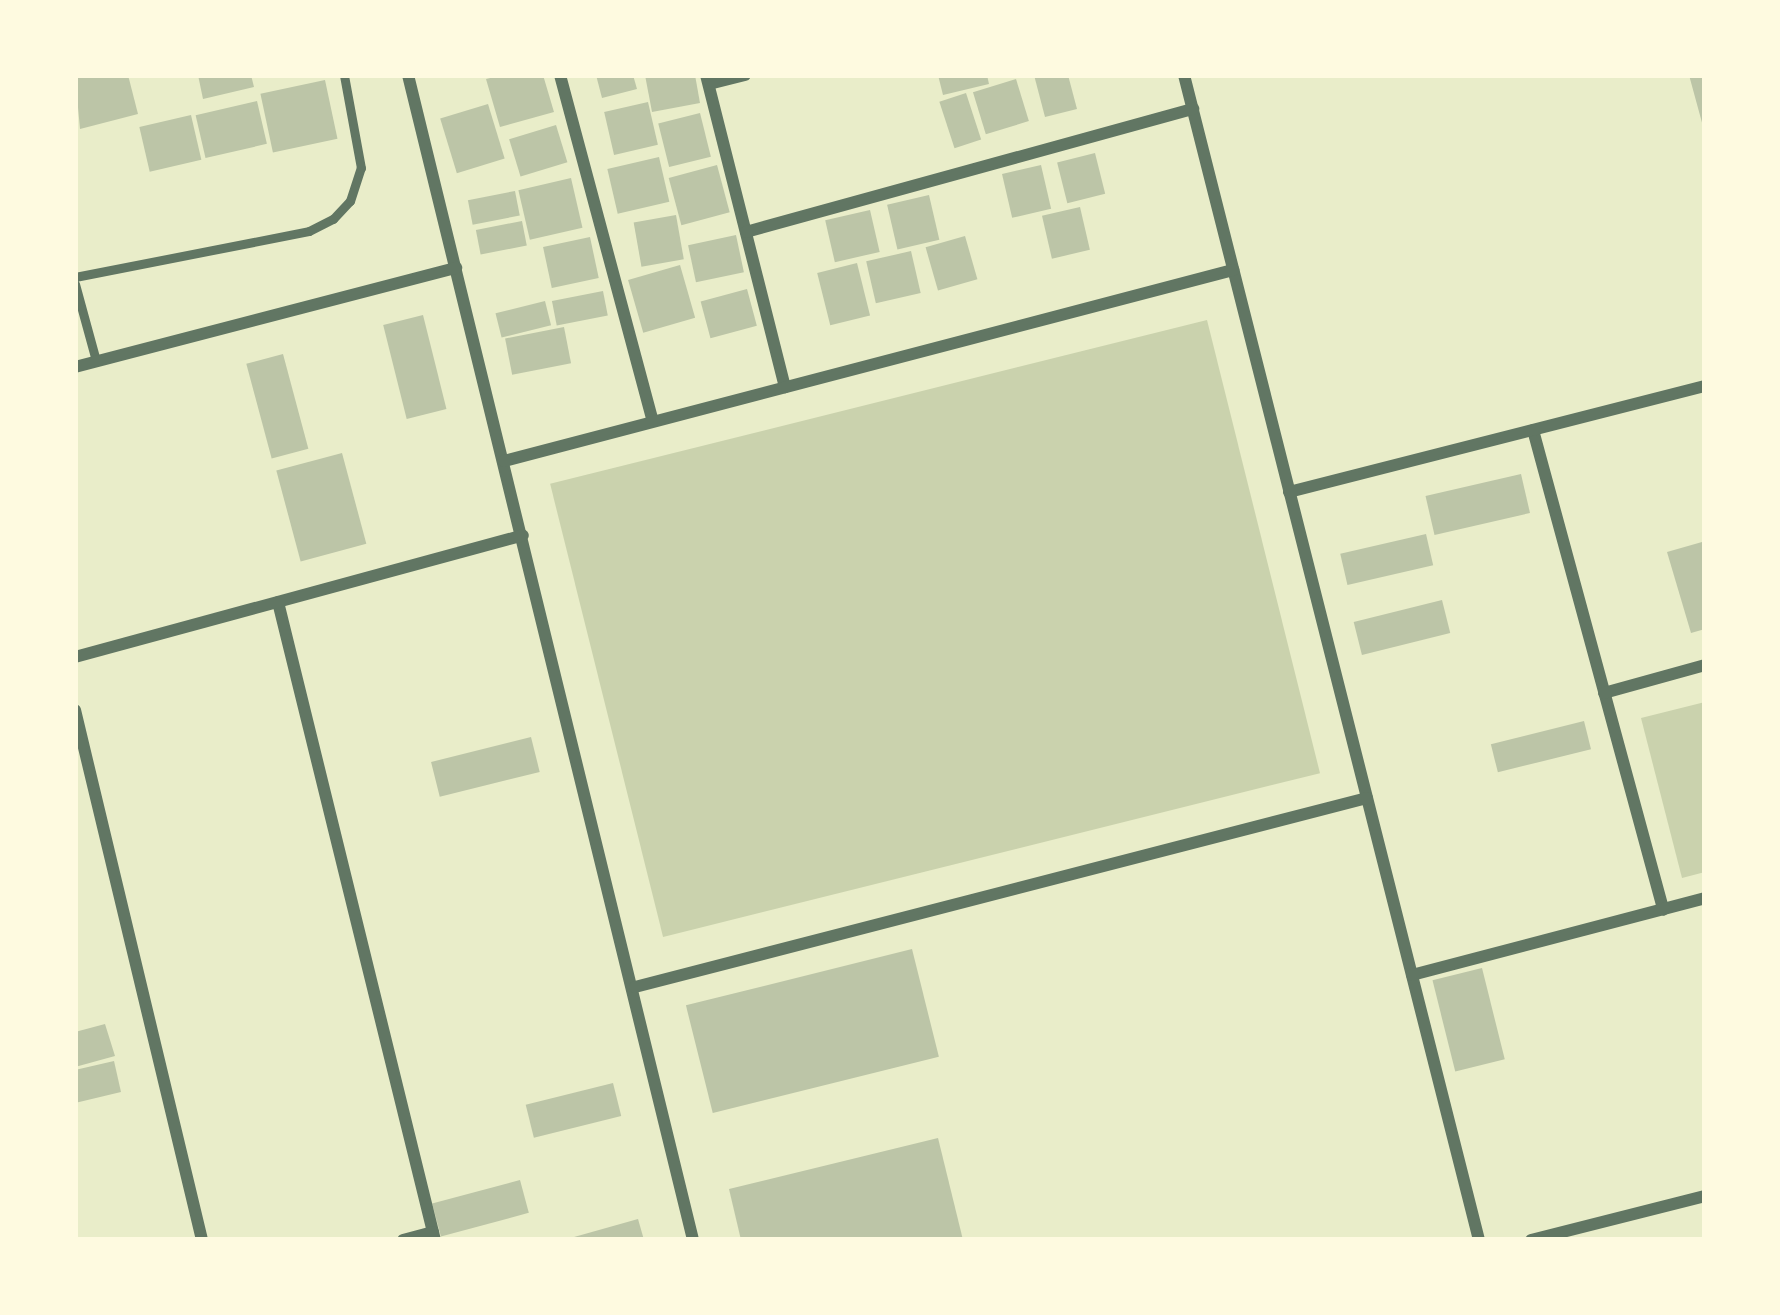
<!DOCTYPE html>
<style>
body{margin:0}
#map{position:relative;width:1780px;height:1315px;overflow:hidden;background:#e9edc9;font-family:"Roboto Condensed",sans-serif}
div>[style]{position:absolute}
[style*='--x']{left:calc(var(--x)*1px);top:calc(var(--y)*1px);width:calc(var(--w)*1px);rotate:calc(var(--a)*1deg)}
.green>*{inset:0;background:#cad2ad;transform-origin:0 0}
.building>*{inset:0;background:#bcc5a7;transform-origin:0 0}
.service>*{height:9px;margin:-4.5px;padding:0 4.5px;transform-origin:4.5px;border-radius:4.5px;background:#617663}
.minor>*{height:12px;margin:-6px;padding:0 6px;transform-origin:6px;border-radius:6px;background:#617663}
span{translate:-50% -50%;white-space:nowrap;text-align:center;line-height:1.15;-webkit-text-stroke:9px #fefae0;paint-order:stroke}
.frame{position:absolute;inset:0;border:78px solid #fefae0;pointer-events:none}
</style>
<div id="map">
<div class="green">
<i style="left:1207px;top:320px;width:467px;height:677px;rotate:76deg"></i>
<i style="clip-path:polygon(1705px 702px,1705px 872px,1682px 878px,1641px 718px)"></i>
</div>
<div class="building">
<i style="clip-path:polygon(75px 75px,128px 75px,138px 114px,80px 129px)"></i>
<i style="clip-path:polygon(198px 75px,251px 75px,254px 87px,203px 99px)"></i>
<i style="clip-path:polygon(503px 75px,543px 75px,554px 112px,500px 127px,486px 79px)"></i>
<i style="clip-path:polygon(596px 75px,633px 75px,637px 89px,602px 98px)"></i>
<i style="clip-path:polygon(645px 75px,695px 75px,700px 103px,652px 112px)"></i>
<i style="clip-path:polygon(938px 75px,987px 75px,989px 84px,943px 95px)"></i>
<i style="clip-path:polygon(1034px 75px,1068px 75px,1077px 109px,1045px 117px)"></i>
<i style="clip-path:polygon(1689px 75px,1705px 75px,1705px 129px,1704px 130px)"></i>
<i style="left:1016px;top:79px;width:44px;height:45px;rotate:73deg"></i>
<i style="left:325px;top:80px;width:60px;height:66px;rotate:78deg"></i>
<i style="left:966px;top:93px;width:49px;height:28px;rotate:72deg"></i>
<i style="left:257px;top:101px;width:44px;height:63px;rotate:77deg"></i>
<i style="left:648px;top:102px;width:44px;height:45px;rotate:77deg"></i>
<i style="left:488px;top:104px;width:57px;height:50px;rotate:73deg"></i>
<i style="left:700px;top:113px;width:45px;height:43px;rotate:76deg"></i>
<i style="left:191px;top:115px;width:46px;height:53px;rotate:77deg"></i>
<i style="left:556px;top:125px;width:39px;height:49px;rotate:73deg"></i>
<i style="left:1095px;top:153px;width:42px;height:39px;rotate:76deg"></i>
<i style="left:659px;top:157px;width:46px;height:53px;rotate:77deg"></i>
<i style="left:717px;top:165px;width:49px;height:50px;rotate:75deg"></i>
<i style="left:1041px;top:165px;width:45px;height:40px;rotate:77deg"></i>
<i style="left:571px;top:178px;width:51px;height:54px;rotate:77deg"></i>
<i style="left:515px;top:191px;width:25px;height:48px;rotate:79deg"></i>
<i style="left:929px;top:195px;width:46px;height:43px;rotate:77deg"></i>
<i style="left:1080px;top:207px;width:44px;height:39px;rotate:77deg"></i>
<i style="left:870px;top:210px;width:43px;height:46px;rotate:77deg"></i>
<i style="left:676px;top:215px;width:45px;height:43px;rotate:80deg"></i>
<i style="left:522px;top:221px;width:25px;height:47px;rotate:79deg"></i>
<i style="left:736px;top:235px;width:38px;height:49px;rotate:78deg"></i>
<i style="left:965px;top:236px;width:45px;height:41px;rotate:74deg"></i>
<i style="left:590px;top:237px;width:42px;height:48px;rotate:78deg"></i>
<i style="left:911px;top:251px;width:43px;height:46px;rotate:77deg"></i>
<i style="left:857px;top:263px;width:54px;height:41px;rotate:76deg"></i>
<i style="left:680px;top:265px;width:55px;height:54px;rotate:74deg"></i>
<i style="left:747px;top:289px;width:38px;height:48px;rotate:75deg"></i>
<i style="left:603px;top:291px;width:25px;height:52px;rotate:79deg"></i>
<i style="left:545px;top:301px;width:25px;height:51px;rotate:76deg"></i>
<i style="left:423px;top:315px;width:97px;height:41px;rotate:76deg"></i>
<i style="left:564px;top:327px;width:37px;height:60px;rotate:79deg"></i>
<i style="left:283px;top:354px;width:98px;height:38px;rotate:75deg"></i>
<i style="left:342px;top:453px;width:94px;height:68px;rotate:75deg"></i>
<i style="left:1521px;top:474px;width:40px;height:98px;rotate:77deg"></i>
<i style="left:1426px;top:534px;width:32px;height:88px;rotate:77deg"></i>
<i style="clip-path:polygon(1702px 542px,1705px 629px,1691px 633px,1667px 552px)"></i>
<i style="left:1442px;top:600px;width:34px;height:91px;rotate:76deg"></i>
<i style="left:1584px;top:721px;width:29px;height:96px;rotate:76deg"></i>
<i style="left:531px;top:737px;width:36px;height:103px;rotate:76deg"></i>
<i style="left:912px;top:949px;width:111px;height:233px;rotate:76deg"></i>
<i style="left:1482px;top:968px;width:94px;height:51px;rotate:76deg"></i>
<i style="clip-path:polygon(105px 1024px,115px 1056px,75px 1067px,75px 1032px)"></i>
<i style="clip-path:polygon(114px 1061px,121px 1092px,75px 1103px,75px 1070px)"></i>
<i style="left:613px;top:1083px;width:34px;height:90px;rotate:76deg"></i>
<i style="clip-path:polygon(938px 1138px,963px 1240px,741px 1240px,729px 1189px)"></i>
<i style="left:520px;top:1180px;width:34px;height:91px;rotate:75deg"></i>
<i style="clip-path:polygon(638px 1219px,644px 1240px,567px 1240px,567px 1239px)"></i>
</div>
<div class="service">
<i style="--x:75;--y:277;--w:238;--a:-11.1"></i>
<i style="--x:309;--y:231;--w:27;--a:-27"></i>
<i style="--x:333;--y:219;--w:25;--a:-47"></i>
<i style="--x:350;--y:201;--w:35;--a:-72"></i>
<i style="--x:361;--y:168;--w:95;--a:-100.4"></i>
<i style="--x:75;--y:284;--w:80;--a:74.7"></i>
</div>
<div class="minor">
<i style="--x:408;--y:75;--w:1199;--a:76.25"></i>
<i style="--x:560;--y:75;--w:355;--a:75"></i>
<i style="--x:706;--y:75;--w:322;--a:75.8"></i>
<i style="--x:1184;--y:75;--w:1202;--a:75.79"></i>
<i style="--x:709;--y:84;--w:37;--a:-14"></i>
<i style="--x:746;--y:232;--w:464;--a:-15.4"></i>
<i style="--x:75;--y:367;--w:394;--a:-14.6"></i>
<i style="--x:1533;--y:430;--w:497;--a:74.8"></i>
<i style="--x:504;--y:461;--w:754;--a:-14.68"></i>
<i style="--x:1289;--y:492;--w:429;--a:-14.3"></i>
<i style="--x:278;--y:602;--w:657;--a:76.18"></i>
<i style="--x:75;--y:657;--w:464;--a:-15.2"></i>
<i style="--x:1604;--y:693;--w:105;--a:-15.5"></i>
<i style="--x:75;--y:710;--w:545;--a:76.52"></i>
<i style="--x:1412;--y:975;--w:303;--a:-14.7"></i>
<i style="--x:635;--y:987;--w:756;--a:-14.48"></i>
<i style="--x:403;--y:1240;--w:31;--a:-15"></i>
<i style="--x:1531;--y:1240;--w:179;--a:-14.2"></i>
</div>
<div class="frame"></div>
</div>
